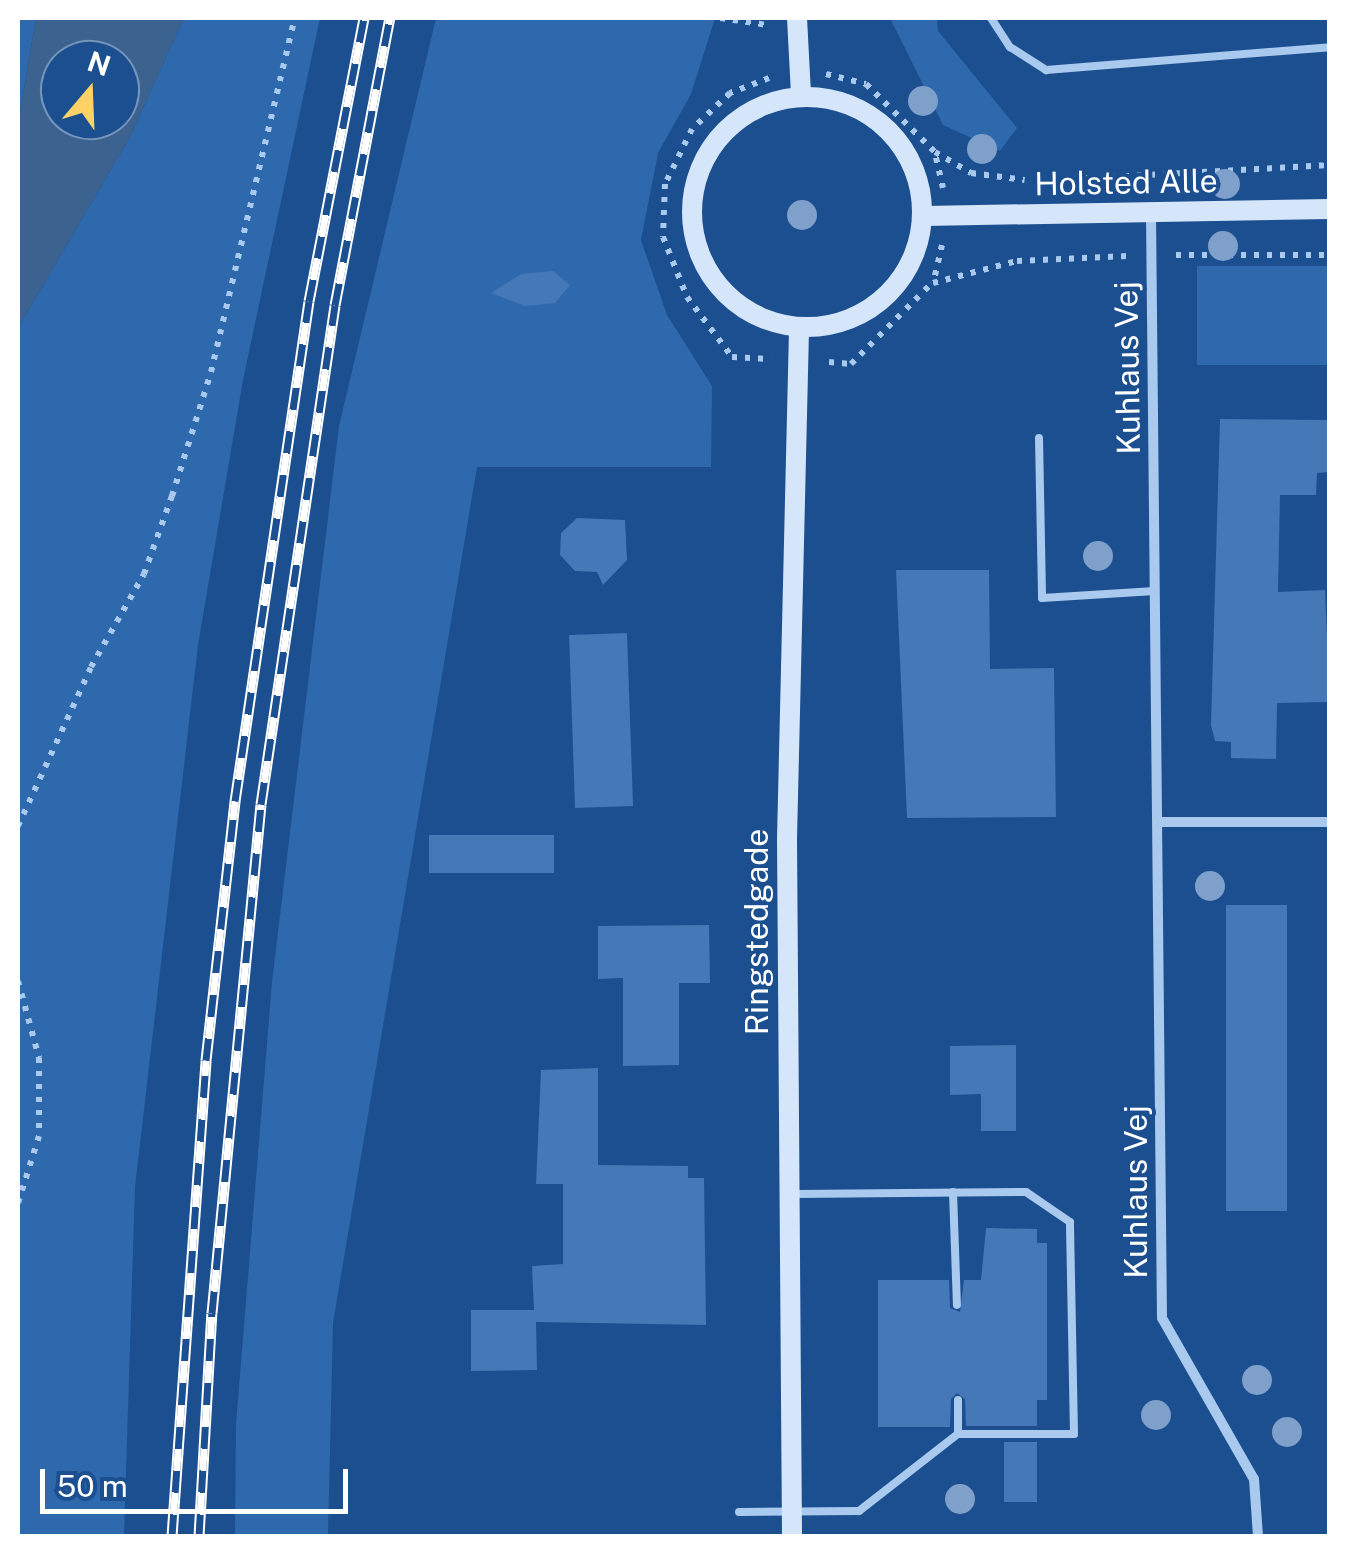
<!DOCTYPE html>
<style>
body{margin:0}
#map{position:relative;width:1347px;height:1554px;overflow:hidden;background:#1b4f8f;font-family:"Public Sans",sans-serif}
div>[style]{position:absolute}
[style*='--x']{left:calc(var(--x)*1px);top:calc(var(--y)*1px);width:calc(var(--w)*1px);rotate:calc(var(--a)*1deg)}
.green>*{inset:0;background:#2e69ad;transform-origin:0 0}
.water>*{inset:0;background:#3c6290}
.building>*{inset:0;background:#4478b7;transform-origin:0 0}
.path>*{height:6px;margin-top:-3px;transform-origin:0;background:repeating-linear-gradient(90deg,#a9c9ee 0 5px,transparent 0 13px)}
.lane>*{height:8px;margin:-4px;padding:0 4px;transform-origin:4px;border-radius:4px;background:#a9c9ee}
.street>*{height:10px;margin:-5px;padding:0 5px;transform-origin:5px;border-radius:5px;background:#a9c9ee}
.secondary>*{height:20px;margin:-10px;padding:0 10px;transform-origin:10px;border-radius:10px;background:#d6e6fa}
.secondary>.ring{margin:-10px;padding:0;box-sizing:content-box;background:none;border:20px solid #d6e6fa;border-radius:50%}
.rail>*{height:11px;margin-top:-5.5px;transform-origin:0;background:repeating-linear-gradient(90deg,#1b4f8f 0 22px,#fff 0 44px);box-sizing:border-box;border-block:2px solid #fff}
.trees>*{width:30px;height:30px;margin:-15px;border-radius:50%;background:#7ea0ca}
span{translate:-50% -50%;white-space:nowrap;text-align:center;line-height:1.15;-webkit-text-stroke:8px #1b4f8f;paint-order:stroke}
.street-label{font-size:32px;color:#fff}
.frame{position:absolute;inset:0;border:20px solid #fff;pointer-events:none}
.north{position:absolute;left:40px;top:40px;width:100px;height:100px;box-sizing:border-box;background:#1b4f8f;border:2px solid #7695bc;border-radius:50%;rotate:19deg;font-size:28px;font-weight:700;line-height:40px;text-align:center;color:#fff}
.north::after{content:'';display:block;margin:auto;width:35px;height:45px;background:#ffd166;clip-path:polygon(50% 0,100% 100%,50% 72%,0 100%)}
.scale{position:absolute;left:40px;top:1469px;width:308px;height:45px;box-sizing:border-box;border:5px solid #fff;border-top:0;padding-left:12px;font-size:30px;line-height:35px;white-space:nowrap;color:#fff;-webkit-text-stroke:8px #1b4f8f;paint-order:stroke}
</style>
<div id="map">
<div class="green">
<i style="clip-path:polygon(18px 18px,36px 18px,18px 124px)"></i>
<i style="clip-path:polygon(184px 18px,320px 18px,243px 380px,198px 645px,135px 1187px,124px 1536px,18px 1536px,18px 328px,130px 137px)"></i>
<i style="clip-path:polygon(436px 18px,715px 18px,691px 94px,658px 153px,641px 240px,667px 315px,712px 386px,711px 467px,477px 467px,333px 1323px,328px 1536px,235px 1536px,236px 1424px,272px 982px,339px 426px)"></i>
<i style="clip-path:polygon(890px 18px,937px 18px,938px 31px,1017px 128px,1000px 151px,943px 125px)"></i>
<i style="left:1329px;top:266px;width:99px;height:132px;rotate:90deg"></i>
</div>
<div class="water">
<i style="clip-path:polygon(evenodd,36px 18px,184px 18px,130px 137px,18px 328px,18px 124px,36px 18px,60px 60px,120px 60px,120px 120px,60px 120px,60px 60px)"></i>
</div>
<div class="building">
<i style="clip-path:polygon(553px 271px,570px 285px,555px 303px,525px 306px,491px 293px,521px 274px)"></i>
<i style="clip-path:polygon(1220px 419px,1330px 420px,1330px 472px,1317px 473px,1316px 495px,1280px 495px,1278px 592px,1325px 590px,1330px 702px,1277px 703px,1276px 759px,1231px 758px,1231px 742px,1215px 741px,1211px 725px)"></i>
<i style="clip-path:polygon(577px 518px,625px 520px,627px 560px,603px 585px,597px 572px,575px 571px,560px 555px,561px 533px)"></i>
<i style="clip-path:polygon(896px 570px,989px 570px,990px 669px,1054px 668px,1056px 817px,907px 818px)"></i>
<i style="left:627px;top:633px;width:173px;height:58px;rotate:88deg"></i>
<i style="left:429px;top:835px;width:125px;height:38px"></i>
<i style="left:1226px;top:905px;width:61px;height:306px"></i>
<i style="clip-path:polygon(709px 925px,710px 983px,679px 983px,679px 1065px,623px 1066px,623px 978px,598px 979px,598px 926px)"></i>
<i style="clip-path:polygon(1016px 1045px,1016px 1131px,981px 1131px,981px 1094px,950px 1095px,950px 1046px)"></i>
<i style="clip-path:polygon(598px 1068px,598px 1165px,688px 1166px,688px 1178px,704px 1178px,706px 1325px,536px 1322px,537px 1370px,471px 1371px,471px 1310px,534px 1310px,532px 1266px,563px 1264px,563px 1184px,536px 1184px,541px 1070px)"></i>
<i style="clip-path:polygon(986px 1228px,1037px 1229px,1037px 1243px,1047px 1243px,1047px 1400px,1037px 1400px,1037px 1426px,966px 1426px,965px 1399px,957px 1393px,951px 1399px,950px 1427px,878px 1427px,878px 1280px,949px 1280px,950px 1308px,960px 1312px,964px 1280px,981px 1280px)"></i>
<i style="left:1004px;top:1442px;width:33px;height:60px"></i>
</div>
<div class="path">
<i style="--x:720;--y:18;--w:48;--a:8.5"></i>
<i style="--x:826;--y:74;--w:41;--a:14"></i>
<i style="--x:866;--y:84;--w:97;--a:44.6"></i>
<i style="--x:769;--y:78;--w:42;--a:159"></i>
<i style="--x:730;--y:93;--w:52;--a:136.5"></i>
<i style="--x:692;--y:129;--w:61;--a:116.1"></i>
<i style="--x:665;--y:184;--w:53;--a:92.2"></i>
<i style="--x:663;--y:237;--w:65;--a:68.2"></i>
<i style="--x:687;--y:297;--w:75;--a:53.1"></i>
<i style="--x:732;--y:357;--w:39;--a:3"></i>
<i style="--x:1072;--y:179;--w:258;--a:-3.1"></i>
<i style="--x:943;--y:188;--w:37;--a:-103"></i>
<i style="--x:935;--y:152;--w:42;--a:30.3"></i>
<i style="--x:971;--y:173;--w:54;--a:7.4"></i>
<i style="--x:942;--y:245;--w:39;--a:103"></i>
<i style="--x:933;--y:283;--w:87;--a:-14.7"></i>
<i style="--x:1017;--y:261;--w:111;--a:-2.6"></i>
<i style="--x:1176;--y:255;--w:154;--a:0"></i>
<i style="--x:829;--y:362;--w:22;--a:5"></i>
<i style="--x:851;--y:364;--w:115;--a:-45"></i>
<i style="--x:18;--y:826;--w:175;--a:-65.3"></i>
<i style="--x:91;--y:667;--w:107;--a:-60.3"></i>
<i style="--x:144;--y:574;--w:83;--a:-70.3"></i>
<i style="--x:172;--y:496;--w:130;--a:-72.5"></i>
<i style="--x:211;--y:372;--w:364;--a:-76.7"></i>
<i style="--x:18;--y:981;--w:80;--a:74.7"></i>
<i style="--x:39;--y:1058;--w:78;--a:90"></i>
<i style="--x:39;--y:1136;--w:70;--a:107.4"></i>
</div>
<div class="lane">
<i style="--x:991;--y:18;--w:35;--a:57"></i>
<i style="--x:1010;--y:47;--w:43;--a:32.6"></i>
<i style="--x:1046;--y:70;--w:285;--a:-4.6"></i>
<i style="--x:1039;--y:438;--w:160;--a:88.9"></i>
<i style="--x:1042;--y:598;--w:113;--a:-3.5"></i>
<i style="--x:953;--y:1192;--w:113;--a:88"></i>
<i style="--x:958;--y:1400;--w:34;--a:90"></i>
<i style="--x:739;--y:1512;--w:120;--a:-0.5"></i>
<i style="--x:859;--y:1511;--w:125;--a:-37.9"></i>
<i style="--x:958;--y:1434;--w:116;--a:0"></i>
<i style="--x:1074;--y:1434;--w:212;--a:-91.1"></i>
<i style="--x:1070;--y:1222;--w:53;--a:-145.7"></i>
<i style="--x:1026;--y:1192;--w:232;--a:179.5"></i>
</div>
<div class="street">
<i style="--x:1151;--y:214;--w:1104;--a:89.43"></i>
<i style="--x:1162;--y:1318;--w:185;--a:60.3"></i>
<i style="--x:1254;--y:1479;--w:57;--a:86"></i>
<i style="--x:1158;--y:822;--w:172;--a:0"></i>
</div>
<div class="secondary">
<i style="--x:797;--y:18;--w:77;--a:87"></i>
<i class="ring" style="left:692px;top:97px;width:210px;height:210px"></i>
<i style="--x:924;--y:216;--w:406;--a:-1"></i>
<i style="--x:792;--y:1536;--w:697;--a:-90.41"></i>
<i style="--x:787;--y:839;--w:511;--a:-88.65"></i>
</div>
<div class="rail">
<i style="--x:172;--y:1536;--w:477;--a:-85.9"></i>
<i style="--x:206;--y:1060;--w:261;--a:-83.6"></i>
<i style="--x:235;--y:801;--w:505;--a:-81.58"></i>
<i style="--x:309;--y:301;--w:288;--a:-79"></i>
<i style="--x:199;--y:1536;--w:223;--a:-86.7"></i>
<i style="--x:212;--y:1313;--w:511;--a:-84.5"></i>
<i style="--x:261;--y:804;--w:504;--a:-81.56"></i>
<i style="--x:335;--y:305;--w:292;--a:-79.2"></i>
</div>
<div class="trees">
<i style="left:923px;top:101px"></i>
<i style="left:982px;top:149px"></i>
<i style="left:1225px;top:184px"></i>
<i style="left:802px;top:215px"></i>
<i style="left:1223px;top:246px"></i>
<i style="left:1098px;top:556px"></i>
<i style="left:1210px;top:886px"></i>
<i style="left:1257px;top:1380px"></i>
<i style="left:1156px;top:1415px"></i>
<i style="left:1287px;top:1432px"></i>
<i style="left:960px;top:1499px"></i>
</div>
<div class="street-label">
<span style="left:1126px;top:183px;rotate:-1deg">Holsted Alle</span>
<span style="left:1128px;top:368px;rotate:-91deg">Kuhlaus Vej</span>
<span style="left:757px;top:932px;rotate:-90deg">Ringstedgade</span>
<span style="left:1136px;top:1192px;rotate:-90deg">Kuhlaus Vej</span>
</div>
<div class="frame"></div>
<div class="north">N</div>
<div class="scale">50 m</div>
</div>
